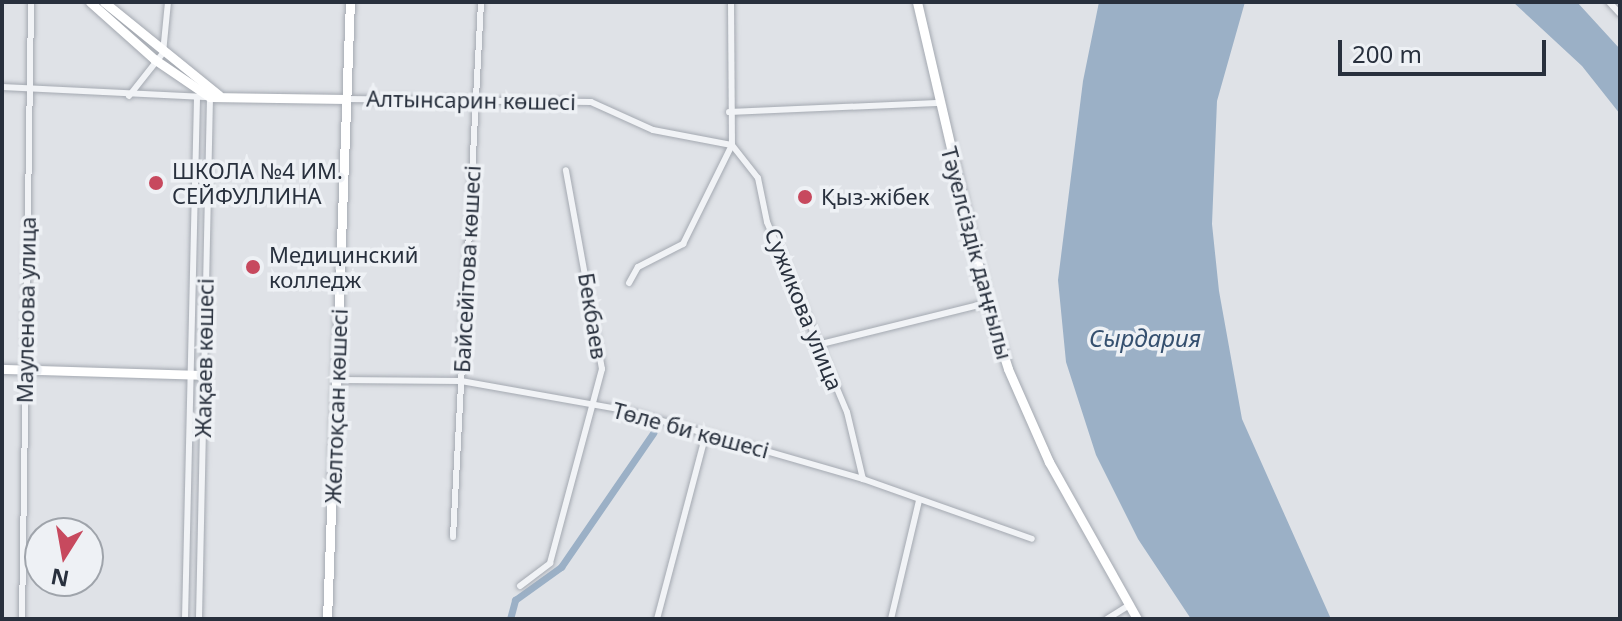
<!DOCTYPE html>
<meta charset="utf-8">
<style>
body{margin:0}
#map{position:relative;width:1622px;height:621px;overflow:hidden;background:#dfe2e7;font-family:"Noto Sans",sans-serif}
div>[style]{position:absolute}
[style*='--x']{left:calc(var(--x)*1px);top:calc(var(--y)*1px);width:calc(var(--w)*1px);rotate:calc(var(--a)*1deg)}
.water>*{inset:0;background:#9bb0c6}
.canal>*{height:7px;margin:-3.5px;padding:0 3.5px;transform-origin:3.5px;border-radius:3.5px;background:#9bb0c6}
.roads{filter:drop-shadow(0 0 2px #a4a9b1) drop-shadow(0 0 2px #a4a9b1)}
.street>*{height:6px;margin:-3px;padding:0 3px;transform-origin:3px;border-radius:3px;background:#f1f3f6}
.secondary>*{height:9px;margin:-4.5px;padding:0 4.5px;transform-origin:4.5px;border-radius:4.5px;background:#fff}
.dots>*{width:22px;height:22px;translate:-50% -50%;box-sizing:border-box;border:4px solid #eef1f5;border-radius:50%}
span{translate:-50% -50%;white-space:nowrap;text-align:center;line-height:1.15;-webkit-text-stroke:7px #eef1f5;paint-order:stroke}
.street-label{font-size:22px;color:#28303d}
.poi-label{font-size:22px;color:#28303d}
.left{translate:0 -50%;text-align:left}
.water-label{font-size:24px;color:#35506f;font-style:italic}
.frame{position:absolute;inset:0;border:4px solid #28303d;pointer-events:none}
.north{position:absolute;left:24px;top:517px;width:80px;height:80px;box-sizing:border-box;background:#eef1f5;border:2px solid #9fa4ab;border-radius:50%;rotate:191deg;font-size:22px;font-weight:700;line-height:32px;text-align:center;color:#28303d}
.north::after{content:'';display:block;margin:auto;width:28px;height:36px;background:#c7495e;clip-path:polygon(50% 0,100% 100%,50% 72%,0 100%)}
.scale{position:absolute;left:1338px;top:40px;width:208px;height:36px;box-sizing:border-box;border:4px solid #28303d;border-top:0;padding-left:10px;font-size:24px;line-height:28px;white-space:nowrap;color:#28303d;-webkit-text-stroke:6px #eef1f5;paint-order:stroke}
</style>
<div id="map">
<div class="water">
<i style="clip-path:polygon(1099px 2px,1245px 2px,1217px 101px,1212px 224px,1219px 291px,1242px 419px,1331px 619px,1191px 619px,1138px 539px,1096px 455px,1066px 362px,1058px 280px,1083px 81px)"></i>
<i style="clip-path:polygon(1513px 2px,1577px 2px,1620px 49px,1620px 114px,1582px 66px)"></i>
</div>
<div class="canal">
<i style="--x:510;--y:619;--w:20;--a:-75"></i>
<i style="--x:515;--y:600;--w:57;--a:-35.7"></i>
<i style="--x:561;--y:567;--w:163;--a:-55.5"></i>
</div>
<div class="roads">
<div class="street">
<i style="--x:731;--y:2;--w:143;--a:89.6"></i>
<i style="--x:1609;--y:2;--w:16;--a:47"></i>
<i style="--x:2;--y:87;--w:208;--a:2.8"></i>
<i style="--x:210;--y:97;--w:522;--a:91.21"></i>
<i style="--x:129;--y:96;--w:55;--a:-51.7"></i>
<i style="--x:163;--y:53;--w:51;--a:-84.4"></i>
<i style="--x:346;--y:99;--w:245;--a:0.7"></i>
<i style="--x:591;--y:102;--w:68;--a:24.3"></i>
<i style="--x:653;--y:130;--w:80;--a:10.8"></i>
<i style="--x:729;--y:112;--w:208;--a:-2.5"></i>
<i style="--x:732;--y:145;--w:42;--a:51.8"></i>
<i style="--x:758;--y:178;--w:45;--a:78.4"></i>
<i style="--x:767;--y:222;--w:206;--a:67.2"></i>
<i style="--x:847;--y:412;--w:69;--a:76.6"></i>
<i style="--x:629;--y:283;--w:18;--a:-61"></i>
<i style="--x:638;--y:267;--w:51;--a:-27.1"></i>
<i style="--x:683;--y:244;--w:110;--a:-63.7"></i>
<i style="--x:817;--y:345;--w:175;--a:-13.9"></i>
<i style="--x:338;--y:380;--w:123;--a:0.5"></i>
<i style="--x:461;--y:381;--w:166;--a:10.1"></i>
<i style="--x:624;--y:410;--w:249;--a:16.1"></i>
<i style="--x:863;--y:479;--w:179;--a:19.5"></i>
<i style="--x:453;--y:537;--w:536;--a:-87"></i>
<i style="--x:520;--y:586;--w:38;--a:-37"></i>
<i style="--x:550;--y:563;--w:201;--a:-75"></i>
<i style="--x:602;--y:369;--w:202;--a:-100.3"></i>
<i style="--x:22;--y:619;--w:617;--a:-89.16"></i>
<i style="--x:185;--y:619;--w:520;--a:-88.68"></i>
<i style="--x:657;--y:619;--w:191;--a:-75.2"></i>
<i style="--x:891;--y:619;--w:121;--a:-76.7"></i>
<i style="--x:1107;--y:619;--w:26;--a:-32"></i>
</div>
<div class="secondary">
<i style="--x:90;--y:2;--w:86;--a:41.7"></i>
<i style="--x:154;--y:59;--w:68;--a:34.2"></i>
<i style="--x:210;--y:97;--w:136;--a:0.8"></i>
<i style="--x:104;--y:2;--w:148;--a:39"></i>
<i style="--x:917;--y:2;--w:309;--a:76.9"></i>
<i style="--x:987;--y:303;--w:69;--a:72.3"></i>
<i style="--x:1008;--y:369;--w:102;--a:66.2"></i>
<i style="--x:1049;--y:462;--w:180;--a:60.7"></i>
<i style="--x:2;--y:369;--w:202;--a:1.7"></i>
<i style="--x:327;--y:619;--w:617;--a:-87.87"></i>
</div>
</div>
<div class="dots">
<i style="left:156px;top:183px;background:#c7495e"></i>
<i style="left:805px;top:197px;background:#c7495e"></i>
<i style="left:253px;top:267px;background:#c7495e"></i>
</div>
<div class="street-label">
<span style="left:471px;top:100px;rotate:1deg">Алтынсарин көшесі</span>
<span style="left:977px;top:253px;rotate:75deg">Тәуелсіздік даңғылы</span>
<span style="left:467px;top:269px;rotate:-87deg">Байсейітова көшесі</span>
<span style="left:804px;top:309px;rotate:68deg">Сужикова улица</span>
<span style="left:26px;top:310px;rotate:-89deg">Мауленова улица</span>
<span style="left:593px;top:316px;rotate:81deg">Бекбаев</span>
<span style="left:204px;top:358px;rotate:-89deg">Жақаев көшесі</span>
<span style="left:336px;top:406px;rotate:-88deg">Желтоқсан көшесі</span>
<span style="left:691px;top:430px;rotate:15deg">Төле би көшесі</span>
</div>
<div class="poi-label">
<span class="left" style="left:172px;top:183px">ШКОЛА №4 ИМ.<br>СЕЙФУЛЛИНА</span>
<span class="left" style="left:821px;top:197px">Қыз-жібек</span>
<span class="left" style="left:269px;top:267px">Медицинский<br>колледж</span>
</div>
<div class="water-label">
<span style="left:1145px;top:338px">Сырдария</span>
</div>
<div class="frame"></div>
<div class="north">N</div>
<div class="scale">200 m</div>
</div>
